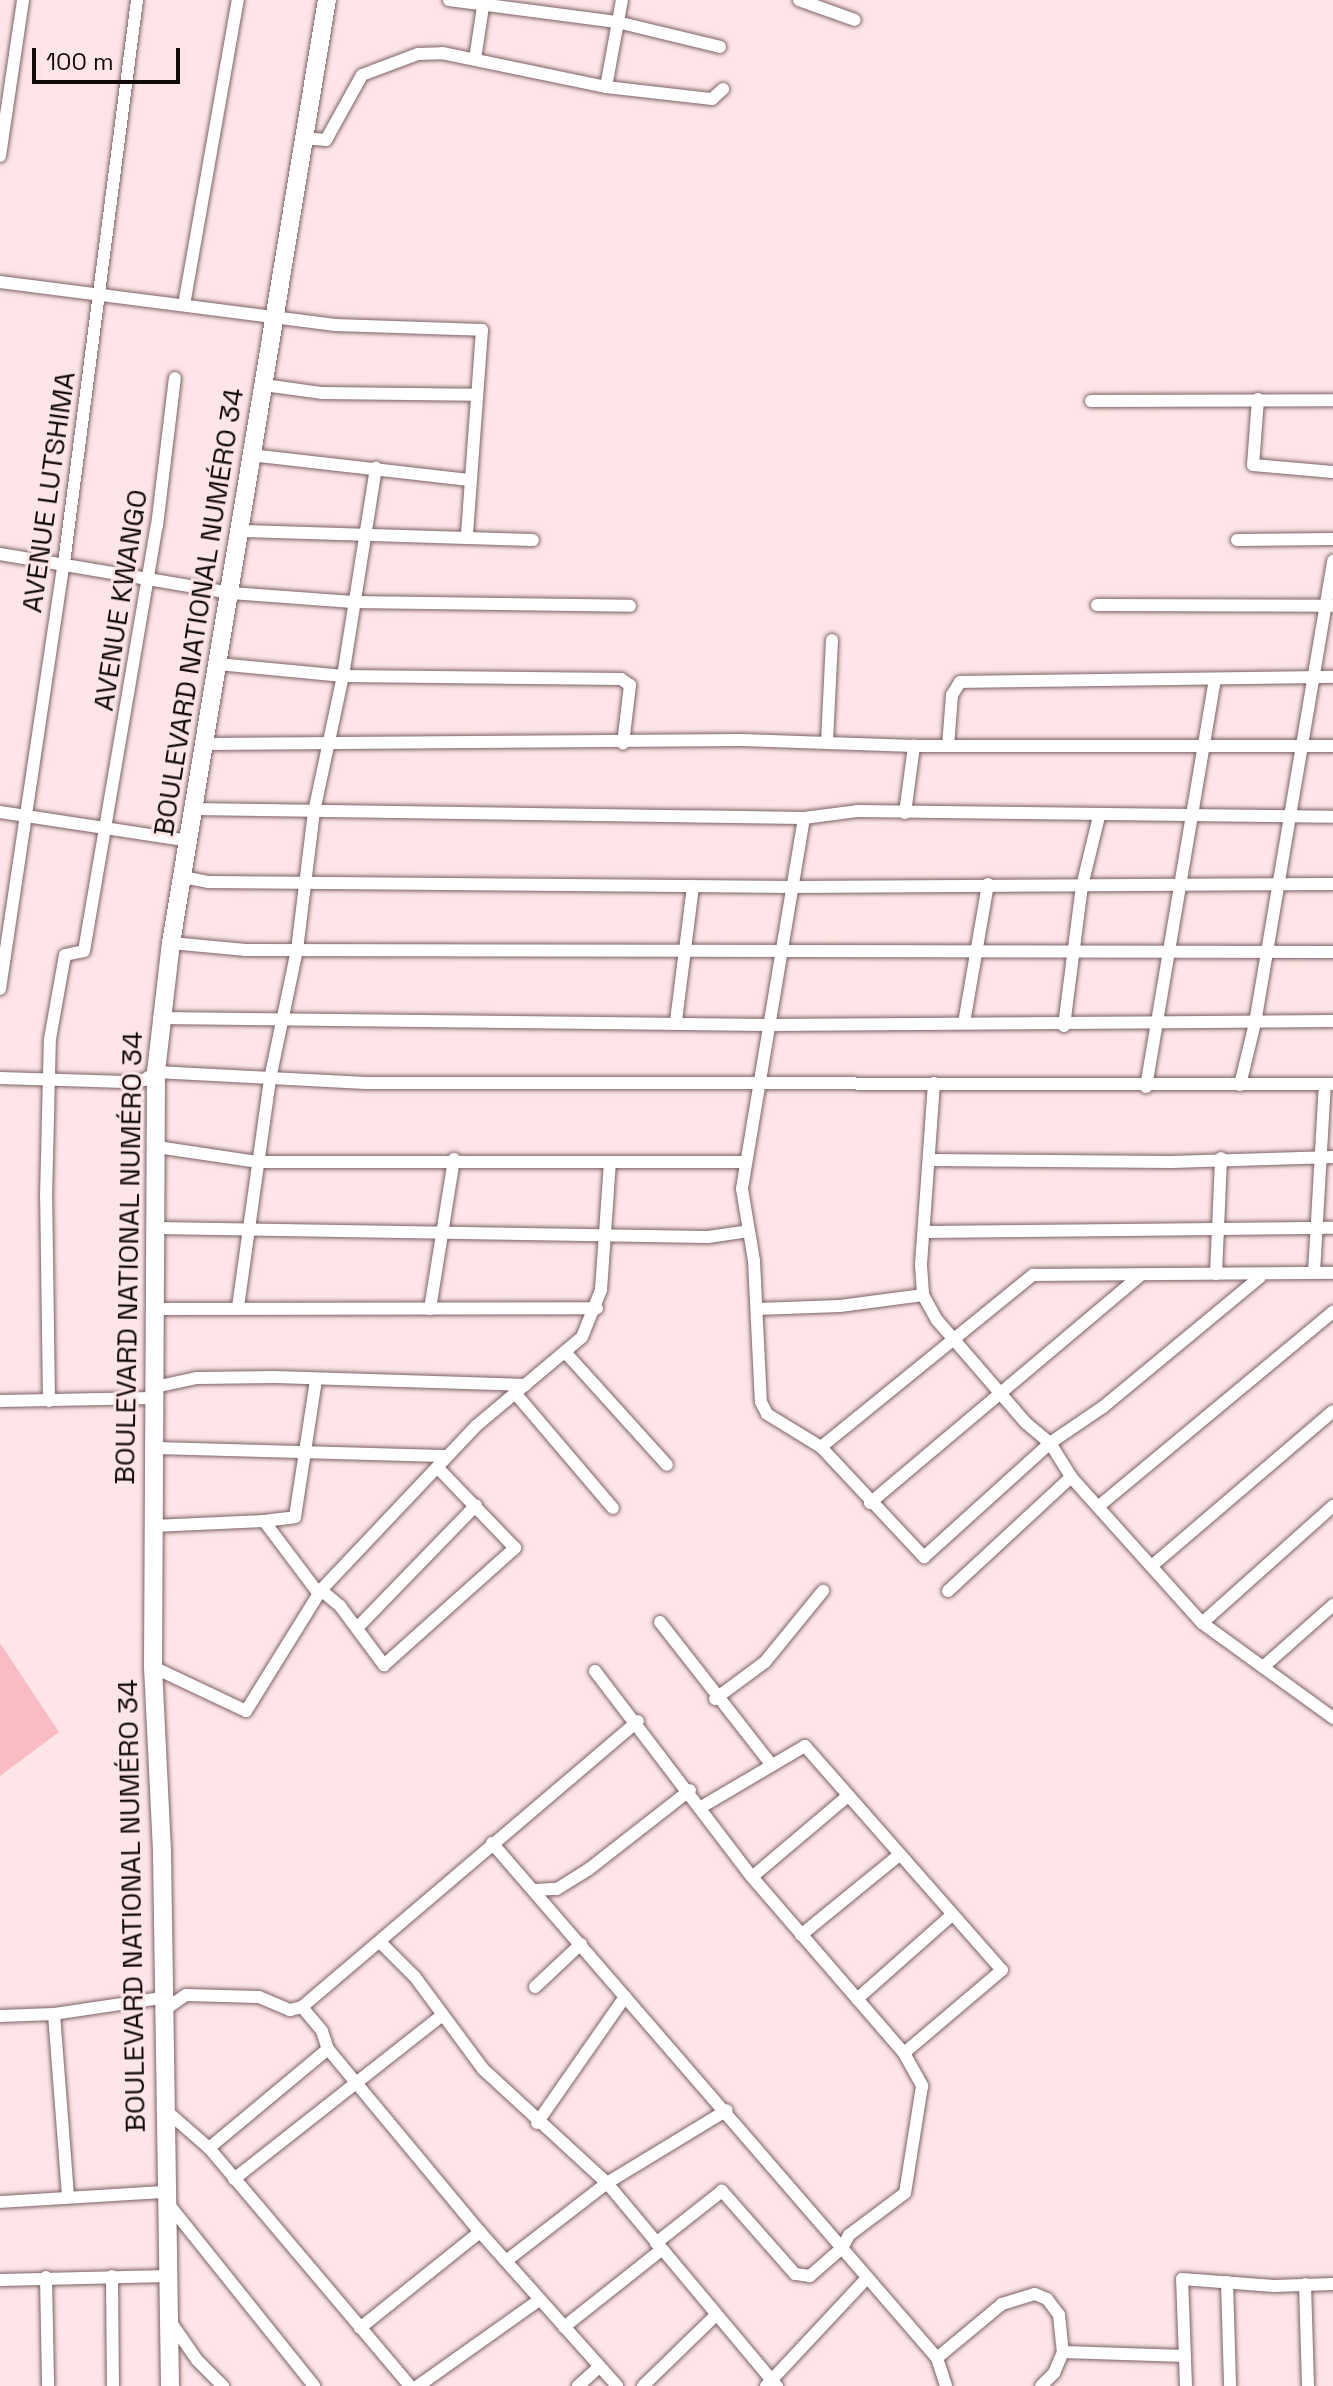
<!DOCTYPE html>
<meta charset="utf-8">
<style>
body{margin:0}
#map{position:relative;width:1333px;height:2386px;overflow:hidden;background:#fee6e8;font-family:"Space Grotesk",sans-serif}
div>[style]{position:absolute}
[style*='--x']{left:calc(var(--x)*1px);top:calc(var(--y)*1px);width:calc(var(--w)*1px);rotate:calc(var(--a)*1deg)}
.green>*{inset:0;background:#f9bcc4}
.roads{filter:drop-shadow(0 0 2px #7c6265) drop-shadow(0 0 2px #7c6265)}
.minor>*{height:12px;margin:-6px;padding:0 6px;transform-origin:6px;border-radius:6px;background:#fff}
.secondary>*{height:18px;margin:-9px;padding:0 9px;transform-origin:9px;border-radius:9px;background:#fff}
span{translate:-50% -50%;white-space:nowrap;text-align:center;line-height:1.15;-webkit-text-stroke:6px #fee6e8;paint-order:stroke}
.street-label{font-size:28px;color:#12090a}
.scale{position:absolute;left:32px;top:48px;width:148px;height:36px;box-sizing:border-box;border:4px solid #12090a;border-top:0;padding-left:10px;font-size:24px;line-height:28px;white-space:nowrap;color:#12090a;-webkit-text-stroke:6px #fee6e8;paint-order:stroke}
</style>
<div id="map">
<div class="green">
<i style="clip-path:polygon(0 1643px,59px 1732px,0 1776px)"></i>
</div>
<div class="roads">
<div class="minor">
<i style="--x:449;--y:0;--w:169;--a:7.5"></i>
<i style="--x:617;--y:22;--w:106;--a:13.6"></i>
<i style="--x:799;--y:0;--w:59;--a:19.7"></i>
<i style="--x:475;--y:59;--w:60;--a:-81.3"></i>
<i style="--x:606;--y:87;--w:88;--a:-79.6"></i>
<i style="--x:302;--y:138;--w:24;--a:5"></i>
<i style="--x:326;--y:140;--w:74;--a:-61"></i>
<i style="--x:362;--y:75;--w:60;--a:-20.6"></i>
<i style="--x:418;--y:54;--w:24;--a:-2"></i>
<i style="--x:442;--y:53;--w:167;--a:11.7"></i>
<i style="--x:606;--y:87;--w:107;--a:6.5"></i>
<i style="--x:712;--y:99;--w:15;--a:-42"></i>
<i style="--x:0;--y:156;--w:158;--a:-81.6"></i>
<i style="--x:0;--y:282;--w:338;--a:7.3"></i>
<i style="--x:335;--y:325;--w:147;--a:1.9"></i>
<i style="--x:482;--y:330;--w:207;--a:94.2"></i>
<i style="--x:184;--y:305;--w:310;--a:-80"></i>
<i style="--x:264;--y:385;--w:59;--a:7.9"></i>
<i style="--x:322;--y:393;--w:153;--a:0.7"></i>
<i style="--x:1258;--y:399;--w:66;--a:94.3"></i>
<i style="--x:1253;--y:465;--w:80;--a:5"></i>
<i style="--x:1091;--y:401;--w:242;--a:-0.2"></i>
<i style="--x:250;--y:455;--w:221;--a:6.5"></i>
<i style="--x:242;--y:531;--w:291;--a:1.8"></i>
<i style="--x:1237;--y:540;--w:96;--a:-0.6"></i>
<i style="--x:0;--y:554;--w:234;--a:9.6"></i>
<i style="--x:231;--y:593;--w:122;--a:4.2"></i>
<i style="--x:353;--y:602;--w:277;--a:0.8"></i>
<i style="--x:1097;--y:605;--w:236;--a:0.2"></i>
<i style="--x:218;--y:664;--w:126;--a:5.5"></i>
<i style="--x:343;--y:676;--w:278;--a:0.6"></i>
<i style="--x:621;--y:679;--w:11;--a:34"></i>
<i style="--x:630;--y:685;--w:59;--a:96.8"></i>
<i style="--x:827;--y:742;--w:102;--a:-87.2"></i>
<i style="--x:204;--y:744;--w:538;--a:-0.43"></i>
<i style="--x:742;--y:740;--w:172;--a:2"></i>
<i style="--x:914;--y:746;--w:419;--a:0"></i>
<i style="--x:948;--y:746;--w:51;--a:-85.5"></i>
<i style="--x:952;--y:695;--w:15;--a:-58"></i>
<i style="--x:960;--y:682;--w:373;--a:-0.8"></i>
<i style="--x:193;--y:809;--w:611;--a:0.84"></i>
<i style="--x:804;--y:818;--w:53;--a:-7.5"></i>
<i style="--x:857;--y:811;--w:476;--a:0.7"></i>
<i style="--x:0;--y:812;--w:191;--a:8.7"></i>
<i style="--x:905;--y:813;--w:68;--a:-82.3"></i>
<i style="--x:804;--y:818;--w:376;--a:99.5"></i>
<i style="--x:742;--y:1189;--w:73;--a:80.5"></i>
<i style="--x:754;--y:1261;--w:141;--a:87.2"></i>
<i style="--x:761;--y:1402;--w:13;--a:63"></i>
<i style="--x:767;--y:1414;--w:63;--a:31.4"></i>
<i style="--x:821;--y:1447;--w:151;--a:46.9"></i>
<i style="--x:924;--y:1557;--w:170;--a:-42.1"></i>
<i style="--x:1050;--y:1443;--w:64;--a:-34.2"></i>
<i style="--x:1103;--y:1407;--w:204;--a:-39.6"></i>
<i style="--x:183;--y:877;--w:25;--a:11"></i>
<i style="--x:208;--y:882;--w:584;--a:0.49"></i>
<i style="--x:792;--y:887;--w:541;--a:-0.32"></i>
<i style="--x:171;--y:943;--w:75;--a:5.3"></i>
<i style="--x:246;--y:950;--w:1087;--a:0.11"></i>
<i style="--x:0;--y:989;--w:431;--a:-81.5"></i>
<i style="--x:64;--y:563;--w:568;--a:-82.61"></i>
<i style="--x:159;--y:1018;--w:607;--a:0.66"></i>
<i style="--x:766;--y:1025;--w:567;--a:-0.4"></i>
<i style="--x:676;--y:1021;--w:136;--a:-82.8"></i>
<i style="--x:964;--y:1023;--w:141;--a:-80.2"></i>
<i style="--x:1064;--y:1026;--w:141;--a:-82.7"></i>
<i style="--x:1082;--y:886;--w:72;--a:-76.3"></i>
<i style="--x:0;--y:1078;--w:125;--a:1.8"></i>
<i style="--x:125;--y:1082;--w:19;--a:-6"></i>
<i style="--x:144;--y:1080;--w:14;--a:-34"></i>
<i style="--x:156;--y:1072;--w:210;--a:3"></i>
<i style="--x:366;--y:1083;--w:967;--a:0.06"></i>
<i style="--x:934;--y:1083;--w:182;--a:94.1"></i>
<i style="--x:921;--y:1265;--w:30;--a:86"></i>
<i style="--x:923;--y:1295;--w:29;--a:61"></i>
<i style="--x:937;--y:1320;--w:136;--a:49.2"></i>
<i style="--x:1026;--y:1423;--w:31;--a:40"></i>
<i style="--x:1050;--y:1443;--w:40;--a:58"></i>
<i style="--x:1071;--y:1477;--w:196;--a:48.1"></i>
<i style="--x:1202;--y:1623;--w:162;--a:35.9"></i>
<i style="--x:1240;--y:1085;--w:64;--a:-76.4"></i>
<i style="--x:1255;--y:1023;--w:469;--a:-80.4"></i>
<i style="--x:1146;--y:1087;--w:412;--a:-80.4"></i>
<i style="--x:157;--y:1147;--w:101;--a:8.5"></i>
<i style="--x:257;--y:1162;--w:488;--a:0"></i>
<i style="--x:930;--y:1160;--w:241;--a:0.5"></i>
<i style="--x:1171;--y:1162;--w:162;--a:-1.8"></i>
<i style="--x:156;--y:1228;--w:552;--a:0.93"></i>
<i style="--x:708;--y:1237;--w:41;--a:-8.3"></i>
<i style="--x:924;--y:1232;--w:409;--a:-0.6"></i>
<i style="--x:1314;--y:1273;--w:188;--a:-86.7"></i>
<i style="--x:1216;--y:1274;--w:116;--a:-87.5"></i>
<i style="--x:238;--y:1307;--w:230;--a:-82"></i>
<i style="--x:270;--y:1079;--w:132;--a:-78.2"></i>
<i style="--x:297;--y:950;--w:139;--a:-83"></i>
<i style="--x:314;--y:812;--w:139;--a:-78"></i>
<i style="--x:343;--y:676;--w:211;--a:-81"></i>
<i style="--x:157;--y:1309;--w:440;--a:-0.1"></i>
<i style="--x:430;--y:1309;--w:152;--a:-80.9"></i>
<i style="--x:757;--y:1309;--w:83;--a:-2.1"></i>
<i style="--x:840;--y:1306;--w:84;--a:-7.5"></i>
<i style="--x:565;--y:1352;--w:152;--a:47.9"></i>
<i style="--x:155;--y:1387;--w:43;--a:-12.1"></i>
<i style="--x:197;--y:1378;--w:78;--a:-0.7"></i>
<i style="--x:275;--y:1377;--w:251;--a:1.8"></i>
<i style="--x:515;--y:1393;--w:151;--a:49.6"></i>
<i style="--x:0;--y:1401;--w:154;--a:-1.1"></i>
<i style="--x:49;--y:1401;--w:203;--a:-90.8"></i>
<i style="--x:46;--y:1198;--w:159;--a:-88.6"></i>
<i style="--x:50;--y:1039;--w:85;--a:-79.9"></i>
<i style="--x:65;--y:955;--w:19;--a:-12"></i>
<i style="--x:84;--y:951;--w:431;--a:-80.3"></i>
<i style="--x:157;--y:526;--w:149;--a:-83.1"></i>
<i style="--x:821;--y:1447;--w:273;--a:-39.1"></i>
<i style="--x:1033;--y:1275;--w:300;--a:-0.4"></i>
<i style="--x:153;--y:1448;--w:293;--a:1.6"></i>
<i style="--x:870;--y:1503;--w:353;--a:-40.1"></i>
<i style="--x:1099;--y:1506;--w:304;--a:-39.7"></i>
<i style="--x:264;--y:1521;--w:31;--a:-7"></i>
<i style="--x:295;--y:1517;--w:139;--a:-81.3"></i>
<i style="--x:153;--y:1526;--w:111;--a:-2.6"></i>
<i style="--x:264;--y:1521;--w:91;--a:53"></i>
<i style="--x:1154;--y:1564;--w:235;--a:-40.5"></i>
<i style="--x:321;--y:1590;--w:25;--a:40"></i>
<i style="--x:340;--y:1606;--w:74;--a:53.3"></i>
<i style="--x:384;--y:1665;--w:176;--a:-41.8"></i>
<i style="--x:515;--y:1548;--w:112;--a:-133.9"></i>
<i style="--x:948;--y:1591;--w:168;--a:-42.8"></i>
<i style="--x:660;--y:1622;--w:180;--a:52"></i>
<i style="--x:1202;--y:1623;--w:176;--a:-41.8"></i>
<i style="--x:357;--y:1628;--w:171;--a:-45.9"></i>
<i style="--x:153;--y:1667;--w:103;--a:25.3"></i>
<i style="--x:246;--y:1711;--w:142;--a:-58.2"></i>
<i style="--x:321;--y:1590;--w:226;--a:-46.6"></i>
<i style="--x:476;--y:1426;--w:138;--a:-40"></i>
<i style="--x:582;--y:1337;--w:51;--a:-68"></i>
<i style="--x:601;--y:1290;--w:128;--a:-86"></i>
<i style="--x:1263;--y:1667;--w:94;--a:-41.5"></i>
<i style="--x:595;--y:1671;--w:259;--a:52.7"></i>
<i style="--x:752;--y:1877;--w:233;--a:49.2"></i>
<i style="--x:904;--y:2053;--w:38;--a:61"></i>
<i style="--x:922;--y:2086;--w:108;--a:99"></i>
<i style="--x:905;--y:2193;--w:70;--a:143.1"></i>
<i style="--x:849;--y:2235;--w:15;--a:118"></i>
<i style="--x:842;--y:2248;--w:43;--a:138.8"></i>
<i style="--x:810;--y:2276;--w:15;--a:-172"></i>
<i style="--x:795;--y:2274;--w:111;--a:-131.3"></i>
<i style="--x:722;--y:2191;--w:84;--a:141.8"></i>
<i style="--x:715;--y:1699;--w:62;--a:-36.5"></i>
<i style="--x:765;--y:1662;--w:92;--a:-50.8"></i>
<i style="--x:703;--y:1806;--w:118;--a:-30.5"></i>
<i style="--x:805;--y:1746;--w:298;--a:48.7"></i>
<i style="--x:1002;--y:1970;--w:128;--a:139.7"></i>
<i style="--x:492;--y:1843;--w:681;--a:49.17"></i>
<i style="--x:937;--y:2358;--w:29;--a:72"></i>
<i style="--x:752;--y:1877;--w:126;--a:-40.2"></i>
<i style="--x:535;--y:1890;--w:22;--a:-3"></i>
<i style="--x:557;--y:1889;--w:38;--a:-32"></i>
<i style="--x:589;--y:1869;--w:128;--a:-38"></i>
<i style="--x:801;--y:1935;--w:127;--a:-39.2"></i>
<i style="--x:381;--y:1943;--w:48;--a:45"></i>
<i style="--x:415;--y:1977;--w:114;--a:53.5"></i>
<i style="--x:483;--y:2069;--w:168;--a:42.6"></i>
<i style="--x:607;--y:2183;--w:265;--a:50.1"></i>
<i style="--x:535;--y:1987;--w:63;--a:-43.1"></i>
<i style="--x:857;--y:1999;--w:127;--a:-41.5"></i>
<i style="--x:302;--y:2007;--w:31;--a:50"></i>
<i style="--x:322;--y:2031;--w:19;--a:72"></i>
<i style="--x:328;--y:2049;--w:238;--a:50.3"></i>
<i style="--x:480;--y:2232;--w:206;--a:48.3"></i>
<i style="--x:163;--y:2011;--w:28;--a:-35"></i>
<i style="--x:186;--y:1995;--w:73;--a:1.6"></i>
<i style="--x:259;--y:1997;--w:34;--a:23"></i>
<i style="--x:290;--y:2010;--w:12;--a:-14"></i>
<i style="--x:302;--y:2007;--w:441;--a:-40.4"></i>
<i style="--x:54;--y:2014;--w:182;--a:85.6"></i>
<i style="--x:0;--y:2016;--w:54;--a:-2.1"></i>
<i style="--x:54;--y:2014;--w:108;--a:-8.5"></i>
<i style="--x:163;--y:2108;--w:61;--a:41"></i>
<i style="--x:209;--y:2148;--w:312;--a:49.8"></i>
<i style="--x:537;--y:2123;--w:154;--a:-55.1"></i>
<i style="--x:209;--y:2148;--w:155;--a:-39.8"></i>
<i style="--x:234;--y:2179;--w:262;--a:-38.2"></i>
<i style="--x:166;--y:2201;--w:237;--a:51.3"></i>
<i style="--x:0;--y:2202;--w:165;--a:-3.5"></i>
<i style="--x:506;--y:2261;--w:128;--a:-37.7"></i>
<i style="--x:607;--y:2183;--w:140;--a:-31.3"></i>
<i style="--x:112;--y:2276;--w:110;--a:89.5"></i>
<i style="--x:46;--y:2277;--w:109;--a:88.9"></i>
<i style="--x:0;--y:2280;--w:168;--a:-1.4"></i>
<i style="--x:1227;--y:2282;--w:104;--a:88.3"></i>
<i style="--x:1305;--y:2284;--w:102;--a:88.3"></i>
<i style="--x:170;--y:2321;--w:47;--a:55.3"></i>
<i style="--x:197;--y:2360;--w:37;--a:45"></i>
<i style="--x:564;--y:2327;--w:124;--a:-38.4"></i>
<i style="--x:360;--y:2328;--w:154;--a:-38.7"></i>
<i style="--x:1063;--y:2352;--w:122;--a:1.9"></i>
<i style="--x:937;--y:2358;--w:85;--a:-39.7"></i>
<i style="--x:1002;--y:2304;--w:34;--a:-17"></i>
<i style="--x:1035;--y:2294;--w:13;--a:23"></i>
<i style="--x:1047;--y:2299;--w:20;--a:53"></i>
<i style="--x:1059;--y:2315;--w:37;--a:84"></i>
<i style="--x:1063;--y:2352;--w:23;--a:113"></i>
<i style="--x:1054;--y:2373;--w:18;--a:135"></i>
<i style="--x:418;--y:2386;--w:148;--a:-35.4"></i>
<i style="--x:578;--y:2386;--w:28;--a:-42"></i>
<i style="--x:643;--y:2386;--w:100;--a:-44.2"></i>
<i style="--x:766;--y:2386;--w:148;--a:-46.9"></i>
<i style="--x:1186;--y:2386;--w:107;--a:-92.1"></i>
<i style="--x:1182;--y:2279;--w:92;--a:4.4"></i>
<i style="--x:1274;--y:2286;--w:59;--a:-1.9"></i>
</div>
<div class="secondary">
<i style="--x:170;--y:2386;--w:535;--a:-90.86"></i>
<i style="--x:162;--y:1851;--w:184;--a:-92.8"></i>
<i style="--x:153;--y:1667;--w:595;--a:-89.71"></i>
<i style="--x:156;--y:1072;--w:130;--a:-83.4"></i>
<i style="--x:171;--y:943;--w:956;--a:-80.61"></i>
</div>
</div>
<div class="street-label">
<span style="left:48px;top:492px;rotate:-82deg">AVENUE LUTSHIMA</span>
<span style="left:120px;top:600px;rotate:-81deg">AVENUE KWANGO</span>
<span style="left:198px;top:612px;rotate:-81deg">BOULEVARD NATIONAL NUMÉRO 34</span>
<span style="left:128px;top:1258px;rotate:-89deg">BOULEVARD NATIONAL NUMÉRO 34</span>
<span style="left:131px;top:1906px;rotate:-91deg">BOULEVARD NATIONAL NUMÉRO 34</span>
</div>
<div class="scale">100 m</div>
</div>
